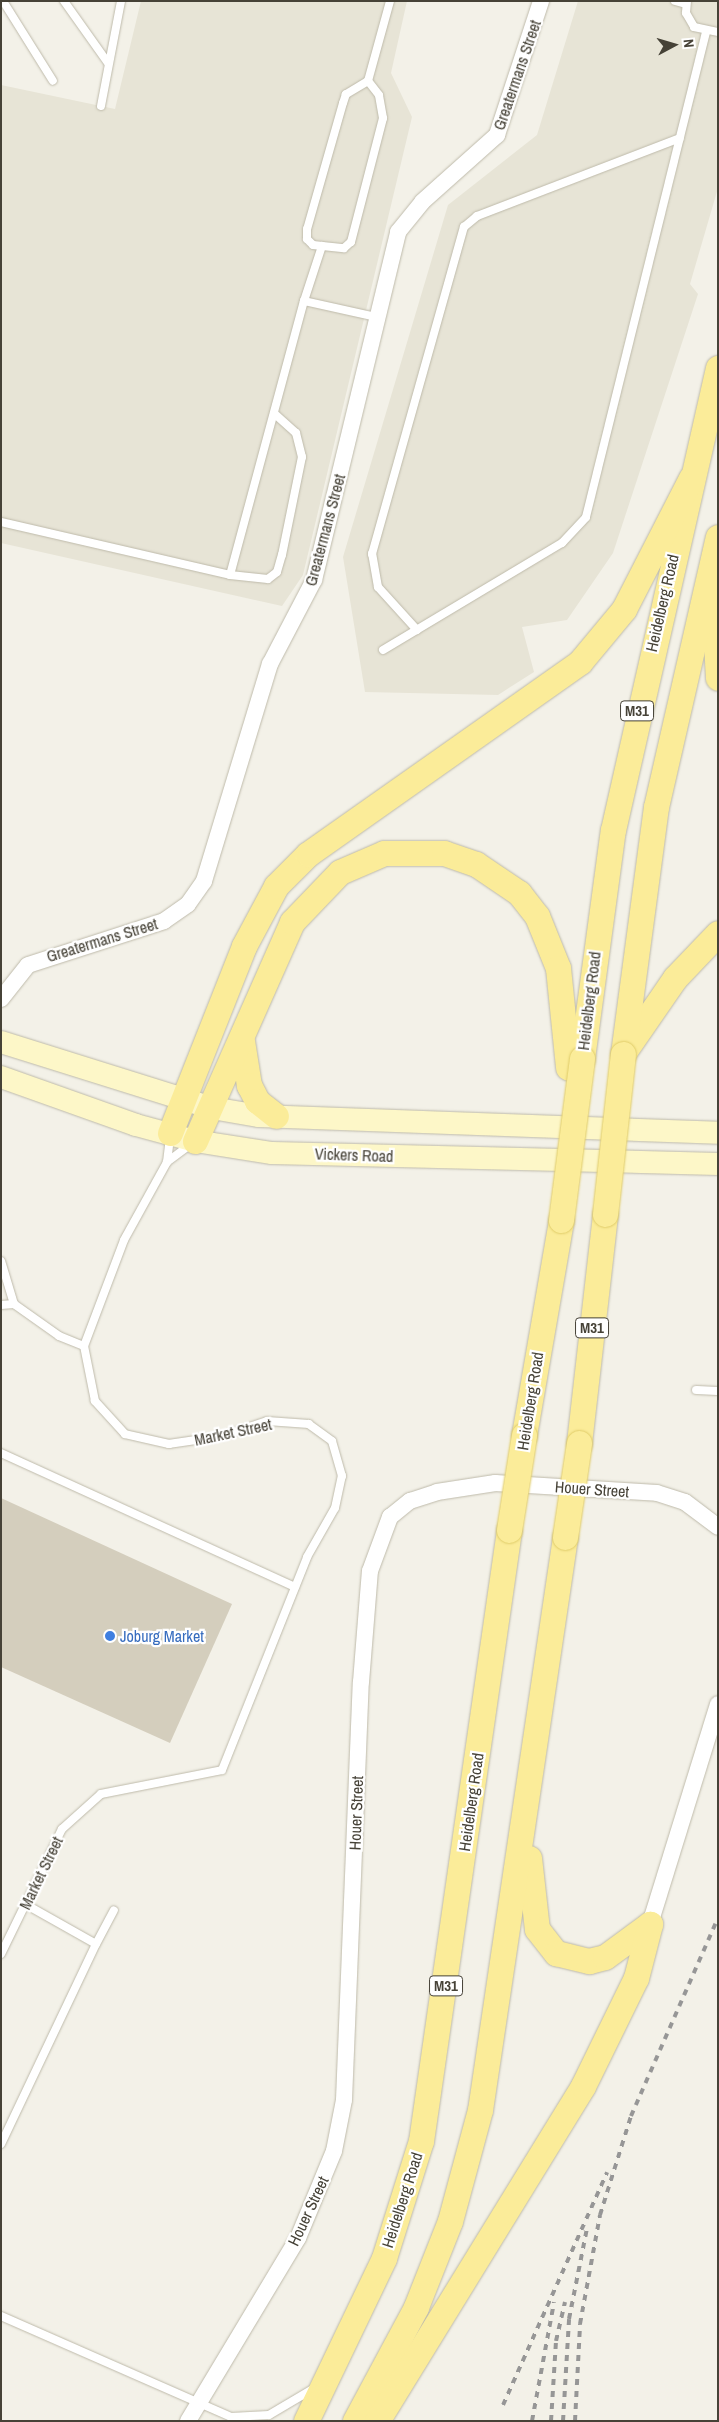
<!DOCTYPE html>
<style>
body{margin:0}
#map{position:relative;width:719px;height:2422px;overflow:hidden;background:#f3f1e8;font-family:"Archivo Narrow",sans-serif}
div>[style]{position:absolute}
[style*='--x']{left:calc(var(--x)*1px);top:calc(var(--y)*1px);width:calc(var(--w)*1px);rotate:calc(var(--a)*1deg)}
.residential>*{inset:0;background:#e7e4d6}
.building>*{inset:0;background:#d4cebd}
.roads{filter:drop-shadow(0 0 1px #bebaaa) drop-shadow(0 0 1px #bebaaa)}
.service>*{height:8px;margin:-4px;padding:0 4px;transform-origin:4px;border-radius:4px;background:#fff}
.minor>*{height:16px;margin:-8px;padding:0 8px;transform-origin:8px;border-radius:8px;background:#fff}
.secondary>*{height:22px;margin:-11px;padding:0 11px;transform-origin:11px;border-radius:11px;background:#fdf7c8}
.primary>*{height:25px;margin:-12.5px;padding:0 12.5px;transform-origin:12.5px;border-radius:12.5px;background:#fbec99}
.rail>*{height:4px;margin-top:-2px;transform-origin:0;background:repeating-linear-gradient(90deg,#969696 0 6px,transparent 0 12px)}
.bridges{filter:drop-shadow(0 0 1px #e0cc69) drop-shadow(0 0 1px #e0cc69)}
.primary-bridge>*{height:25px;margin:-12.5px;padding:0 12.5px;transform-origin:12.5px;border-radius:12.5px;background:#fbec99}
.dots>*{width:14px;height:14px;translate:-50% -50%;box-sizing:border-box;border:2px solid #fff;border-radius:50%}
span{translate:-50% -50%;white-space:nowrap;text-align:center;line-height:1.15;-webkit-text-stroke:4.5px #fff;paint-order:stroke}
.shield-label span{padding:1px 4px;background:#fff;border:1px solid;border-radius:4px;-webkit-text-stroke-width:0}
.shield-label{font-size:15px;color:#464237;font-weight:700}
.street-label{font-size:16px;color:#464237}
.shop-label{font-size:16px;color:#366cbe}
.left{translate:0 -50%;text-align:left}
.frame{position:absolute;inset:0;border:2px solid #464237;pointer-events:none}
.north{position:absolute;left:649px;top:20px;width:50px;height:50px;-webkit-text-stroke:4px #fff;paint-order:stroke;rotate:84deg;font-size:14px;font-weight:700;line-height:20px;text-align:center;color:#464237}
.north::after{content:'';display:block;margin:auto;width:18px;height:22px;background:#464237;clip-path:polygon(50% 0,100% 100%,50% 72%,0 100%)}
</style>
<div id="map">
<div class="residential">
<i style="clip-path:polygon(141px 1px,407px 1px,391px 73px,412px 117px,303px 575px,282px 606px,1px 543px,1px 85px,115px 109px)"></i>
<i style="clip-path:polygon(578px 1px,718px 1px,718px 188px,690px 284px,698px 294px,613px 553px,567px 620px,522px 627px,534px 672px,498px 695px,365px 692px,343px 557px,448px 205px,537px 135px)"></i>
</div>
<div class="building">
<i style="clip-path:polygon(1px 1498px,232px 1604px,170px 1743px,1px 1667px)"></i>
</div>
<div class="roads">
<div class="service">
<i style="--x:3;--y:1;--w:94;--a:58"></i>
<i style="--x:64;--y:1;--w:76;--a:54.6"></i>
<i style="--x:675;--y:1;--w:11;--a:15"></i>
<i style="--x:687;--y:1;--w:12;--a:95"></i>
<i style="--x:686;--y:13;--w:16;--a:60"></i>
<i style="--x:694;--y:27;--w:25;--a:12"></i>
<i style="--x:368;--y:81;--w:26;--a:149"></i>
<i style="--x:346;--y:94;--w:9;--a:108"></i>
<i style="--x:343;--y:103;--w:131;--a:105.9"></i>
<i style="--x:307;--y:229;--w:10;--a:90"></i>
<i style="--x:307;--y:239;--w:8;--a:45"></i>
<i style="--x:313;--y:245;--w:31;--a:6"></i>
<i style="--x:344;--y:248;--w:9;--a:-41"></i>
<i style="--x:351;--y:242;--w:128;--a:-75.5"></i>
<i style="--x:383;--y:118;--w:23;--a:-100"></i>
<i style="--x:379;--y:95;--w:18;--a:-128"></i>
<i style="--x:368;--y:81;--w:83;--a:-74.6"></i>
<i style="--x:101;--y:106;--w:107;--a:-79.2"></i>
<i style="--x:304;--y:301;--w:58;--a:-71.9"></i>
<i style="--x:1;--y:522;--w:235;--a:13"></i>
<i style="--x:230;--y:575;--w:38;--a:6"></i>
<i style="--x:268;--y:579;--w:11;--a:-38"></i>
<i style="--x:277;--y:572;--w:18;--a:-74"></i>
<i style="--x:282;--y:555;--w:100;--a:-78.5"></i>
<i style="--x:302;--y:457;--w:25;--a:-104"></i>
<i style="--x:296;--y:433;--w:27;--a:-138"></i>
<i style="--x:230;--y:575;--w:284;--a:-74.9"></i>
<i style="--x:304;--y:301;--w:74;--a:12.5"></i>
<i style="--x:417;--y:630;--w:58;--a:-132.2"></i>
<i style="--x:378;--y:587;--w:34;--a:-100"></i>
<i style="--x:372;--y:554;--w:340;--a:-74.3"></i>
<i style="--x:464;--y:227;--w:17;--a:-40"></i>
<i style="--x:477;--y:216;--w:217;--a:-21"></i>
<i style="--x:383;--y:650;--w:209;--a:-30.9"></i>
<i style="--x:562;--y:543;--w:35;--a:-47"></i>
<i style="--x:586;--y:517;--w:500;--a:-76.1"></i>
<i style="--x:167;--y:1162;--w:31;--a:-37"></i>
<i style="--x:1;--y:1261;--w:45;--a:73.2"></i>
<i style="--x:14;--y:1304;--w:55;--a:35.4"></i>
<i style="--x:59;--y:1336;--w:27;--a:22"></i>
<i style="--x:1;--y:1305;--w:13;--a:-4"></i>
<i style="--x:696;--y:1390;--w:22;--a:3"></i>
<i style="--x:1;--y:1453;--w:323;--a:24.5"></i>
<i style="--x:25;--y:1904;--w:81;--a:29.4"></i>
<i style="--x:96;--y:1944;--w:38;--a:-62"></i>
<i style="--x:1;--y:1954;--w:139;--a:-64"></i>
<i style="--x:62;--y:1829;--w:52;--a:-41.9"></i>
<i style="--x:101;--y:1794;--w:123;--a:-11.2"></i>
<i style="--x:222;--y:1770;--w:229;--a:-68.2"></i>
<i style="--x:307;--y:1557;--w:56;--a:-60.3"></i>
<i style="--x:335;--y:1508;--w:33;--a:-78"></i>
<i style="--x:342;--y:1476;--w:36;--a:-106"></i>
<i style="--x:332;--y:1441;--w:29;--a:-144"></i>
<i style="--x:309;--y:1424;--w:42;--a:-175.9"></i>
<i style="--x:267;--y:1421;--w:46;--a:161.2"></i>
<i style="--x:223;--y:1436;--w:55;--a:171.6"></i>
<i style="--x:169;--y:1444;--w:45;--a:-167.2"></i>
<i style="--x:125;--y:1434;--w:45;--a:-132.3"></i>
<i style="--x:95;--y:1401;--w:56;--a:-101.3"></i>
<i style="--x:84;--y:1346;--w:113;--a:-69.3"></i>
<i style="--x:124;--y:1240;--w:89;--a:-61.1"></i>
<i style="--x:167;--y:1162;--w:25;--a:-83"></i>
<i style="--x:1;--y:2144;--w:221;--a:-64.6"></i>
<i style="--x:1;--y:2316;--w:251;--a:23.7"></i>
<i style="--x:231;--y:2417;--w:38;--a:-3"></i>
<i style="--x:269;--y:2415;--w:51;--a:-30.6"></i>
</div>
<div class="minor">
<i style="--x:1;--y:999;--w:43;--a:-51.5"></i>
<i style="--x:28;--y:965;--w:143;--a:-17.9"></i>
<i style="--x:164;--y:921;--w:29;--a:-35"></i>
<i style="--x:188;--y:904;--w:28;--a:-55"></i>
<i style="--x:204;--y:881;--w:227;--a:-73.1"></i>
<i style="--x:270;--y:664;--w:95;--a:-62.4"></i>
<i style="--x:314;--y:580;--w:358;--a:-76.4"></i>
<i style="--x:398;--y:232;--w:38;--a:-51"></i>
<i style="--x:422;--y:202;--w:101;--a:-41.8"></i>
<i style="--x:497;--y:135;--w:141;--a:-71.8"></i>
<i style="--x:650;--y:1924;--w:230;--a:-72.8"></i>
<i style="--x:188;--y:2421;--w:214;--a:-59"></i>
<i style="--x:298;--y:2238;--w:94;--a:-67.5"></i>
<i style="--x:334;--y:2151;--w:52;--a:-78.9"></i>
<i style="--x:344;--y:2100;--w:418;--a:-87.7"></i>
<i style="--x:361;--y:1682;--w:111;--a:-85.4"></i>
<i style="--x:370;--y:1571;--w:58;--a:-69.7"></i>
<i style="--x:390;--y:1517;--w:26;--a:-39"></i>
<i style="--x:410;--y:1501;--w:28;--a:-18"></i>
<i style="--x:437;--y:1492;--w:59;--a:-8.8"></i>
<i style="--x:495;--y:1483;--w:162;--a:3.5"></i>
<i style="--x:657;--y:1493;--w:29;--a:18"></i>
<i style="--x:685;--y:1502;--w:41;--a:37.1"></i>
</div>
<div class="secondary">
<i style="--x:1;--y:1042;--w:221;--a:17.4"></i>
<i style="--x:212;--y:1108;--w:48;--a:9.7"></i>
<i style="--x:259;--y:1116;--w:459;--a:2.1"></i>
<i style="--x:1;--y:1077;--w:143;--a:19.6"></i>
<i style="--x:136;--y:1125;--w:61;--a:15.2"></i>
<i style="--x:195;--y:1141;--w:78;--a:8.9"></i>
<i style="--x:272;--y:1153;--w:446;--a:1.4"></i>
</div>
<div class="primary">
<i style="--x:713;--y:591;--w:87;--a:86.7"></i>
<i style="--x:242;--y:1041;--w:45;--a:81"></i>
<i style="--x:249;--y:1085;--w:18;--a:63"></i>
<i style="--x:257;--y:1101;--w:24;--a:38"></i>
<i style="--x:624;--y:1052;--w:90;--a:-55.4"></i>
<i style="--x:675;--y:978;--w:62;--a:-46.3"></i>
<i style="--x:623;--y:1054;--w:249;--a:-82.4"></i>
<i style="--x:656;--y:807;--w:277;--a:-77.1"></i>
<i style="--x:582;--y:1058;--w:230;--a:-82.3"></i>
<i style="--x:613;--y:830;--w:474;--a:-77.2"></i>
<i style="--x:170;--y:1133;--w:201;--a:-68.4"></i>
<i style="--x:244;--y:946;--w:68;--a:-61.9"></i>
<i style="--x:276;--y:886;--w:45;--a:-45"></i>
<i style="--x:308;--y:854;--w:333;--a:-35.2"></i>
<i style="--x:580;--y:662;--w:69;--a:-50.3"></i>
<i style="--x:624;--y:609;--w:147;--a:-62.9"></i>
<i style="--x:195;--y:1141;--w:240;--a:-66.1"></i>
<i style="--x:292;--y:922;--w:69;--a:-46.2"></i>
<i style="--x:340;--y:872;--w:48;--a:-23.4"></i>
<i style="--x:384;--y:853;--w:60;--a:0"></i>
<i style="--x:444;--y:853;--w:34;--a:19"></i>
<i style="--x:476;--y:864;--w:52;--a:34"></i>
<i style="--x:519;--y:893;--w:29;--a:52"></i>
<i style="--x:537;--y:916;--w:56;--a:68"></i>
<i style="--x:558;--y:968;--w:100;--a:84.2"></i>
<i style="--x:524;--y:1435;--w:218;--a:-80.2"></i>
<i style="--x:579;--y:1443;--w:230;--a:-83.5"></i>
<i style="--x:529;--y:1858;--w:71;--a:83.6"></i>
<i style="--x:537;--y:1929;--w:31;--a:52"></i>
<i style="--x:556;--y:1953;--w:34;--a:14"></i>
<i style="--x:589;--y:1961;--w:16;--a:-14"></i>
<i style="--x:605;--y:1957;--w:56;--a:-36.3"></i>
<i style="--x:306;--y:2421;--w:181;--a:-64.4"></i>
<i style="--x:384;--y:2258;--w:123;--a:-72.5"></i>
<i style="--x:421;--y:2141;--w:617;--a:-81.8"></i>
<i style="--x:355;--y:2421;--w:129;--a:-61.8"></i>
<i style="--x:416;--y:2307;--w:92;--a:-68.4"></i>
<i style="--x:450;--y:2221;--w:115;--a:-74.9"></i>
<i style="--x:480;--y:2110;--w:579;--a:-81.56"></i>
<i style="--x:377;--y:2421;--w:393;--a:-58.4"></i>
<i style="--x:583;--y:2086;--w:120;--a:-63.9"></i>
<i style="--x:636;--y:1978;--w:56;--a:-75.5"></i>
</div>
</div>
<div class="rail">
<i style="--x:503;--y:2405;--w:255;--a:-65.9"></i>
<i style="--x:532;--y:2421;--w:121;--a:-79.5"></i>
<i style="--x:551;--y:2421;--w:80;--a:-86.4"></i>
<i style="--x:556;--y:2341;--w:40;--a:-77"></i>
<i style="--x:563;--y:2421;--w:102;--a:-86.6"></i>
<i style="--x:569;--y:2319;--w:93;--a:-78.8"></i>
<i style="--x:575;--y:2421;--w:97;--a:-87"></i>
<i style="--x:580;--y:2324;--w:111;--a:-79.6"></i>
<i style="--x:600;--y:2215;--w:104;--a:-72.6"></i>
<i style="--x:631;--y:2116;--w:216;--a:-66.3"></i>
</div>
<div class="bridges">
<div class="primary-bridge">
<i style="--x:605;--y:1214;--w:161;--a:-83.6"></i>
<i style="--x:561;--y:1220;--w:163;--a:-82.6"></i>
<i style="--x:509;--y:1530;--w:96;--a:-81"></i>
<i style="--x:565;--y:1537;--w:95;--a:-81.5"></i>
</div>
</div>
<div class="dots">
<i style="left:110px;top:1636px;background:#3f7fe0"></i>
</div>
<div class="shield-label">
<span style="left:637px;top:711px">M31</span>
<span style="left:592px;top:1328px">M31</span>
<span style="left:446px;top:1986px">M31</span>
</div>
<div class="street-label">
<span style="left:517px;top:75px;rotate:-71deg">Greatermans Street</span>
<span style="left:325px;top:530px;rotate:-75deg">Greatermans Street</span>
<span style="left:662px;top:603px;rotate:-77deg">Heidelberg Road</span>
<span style="left:102px;top:940px;rotate:-17deg">Greatermans Street</span>
<span style="left:589px;top:1001px;rotate:-83deg">Heidelberg Road</span>
<span style="left:354px;top:1155px;rotate:2deg">Vickers Road</span>
<span style="left:530px;top:1401px;rotate:-81deg">Heidelberg Road</span>
<span style="left:233px;top:1432px;rotate:-12deg">Market Street</span>
<span style="left:592px;top:1489px;rotate:4deg">Houer Street</span>
<span style="left:471px;top:1802px;rotate:-82deg">Heidelberg Road</span>
<span style="left:356px;top:1813px;rotate:-88deg">Houer Street</span>
<span style="left:41px;top:1873px;rotate:-64deg">Market Street</span>
<span style="left:402px;top:2200px;rotate:-72deg">Heidelberg Road</span>
<span style="left:308px;top:2211px;rotate:-65deg">Houer Street</span>
</div>
<div class="shop-label">
<span class="left" style="left:120px;top:1636px">Joburg Market</span>
</div>
<div class="frame"></div>
<div class="north">N</div>
</div>
